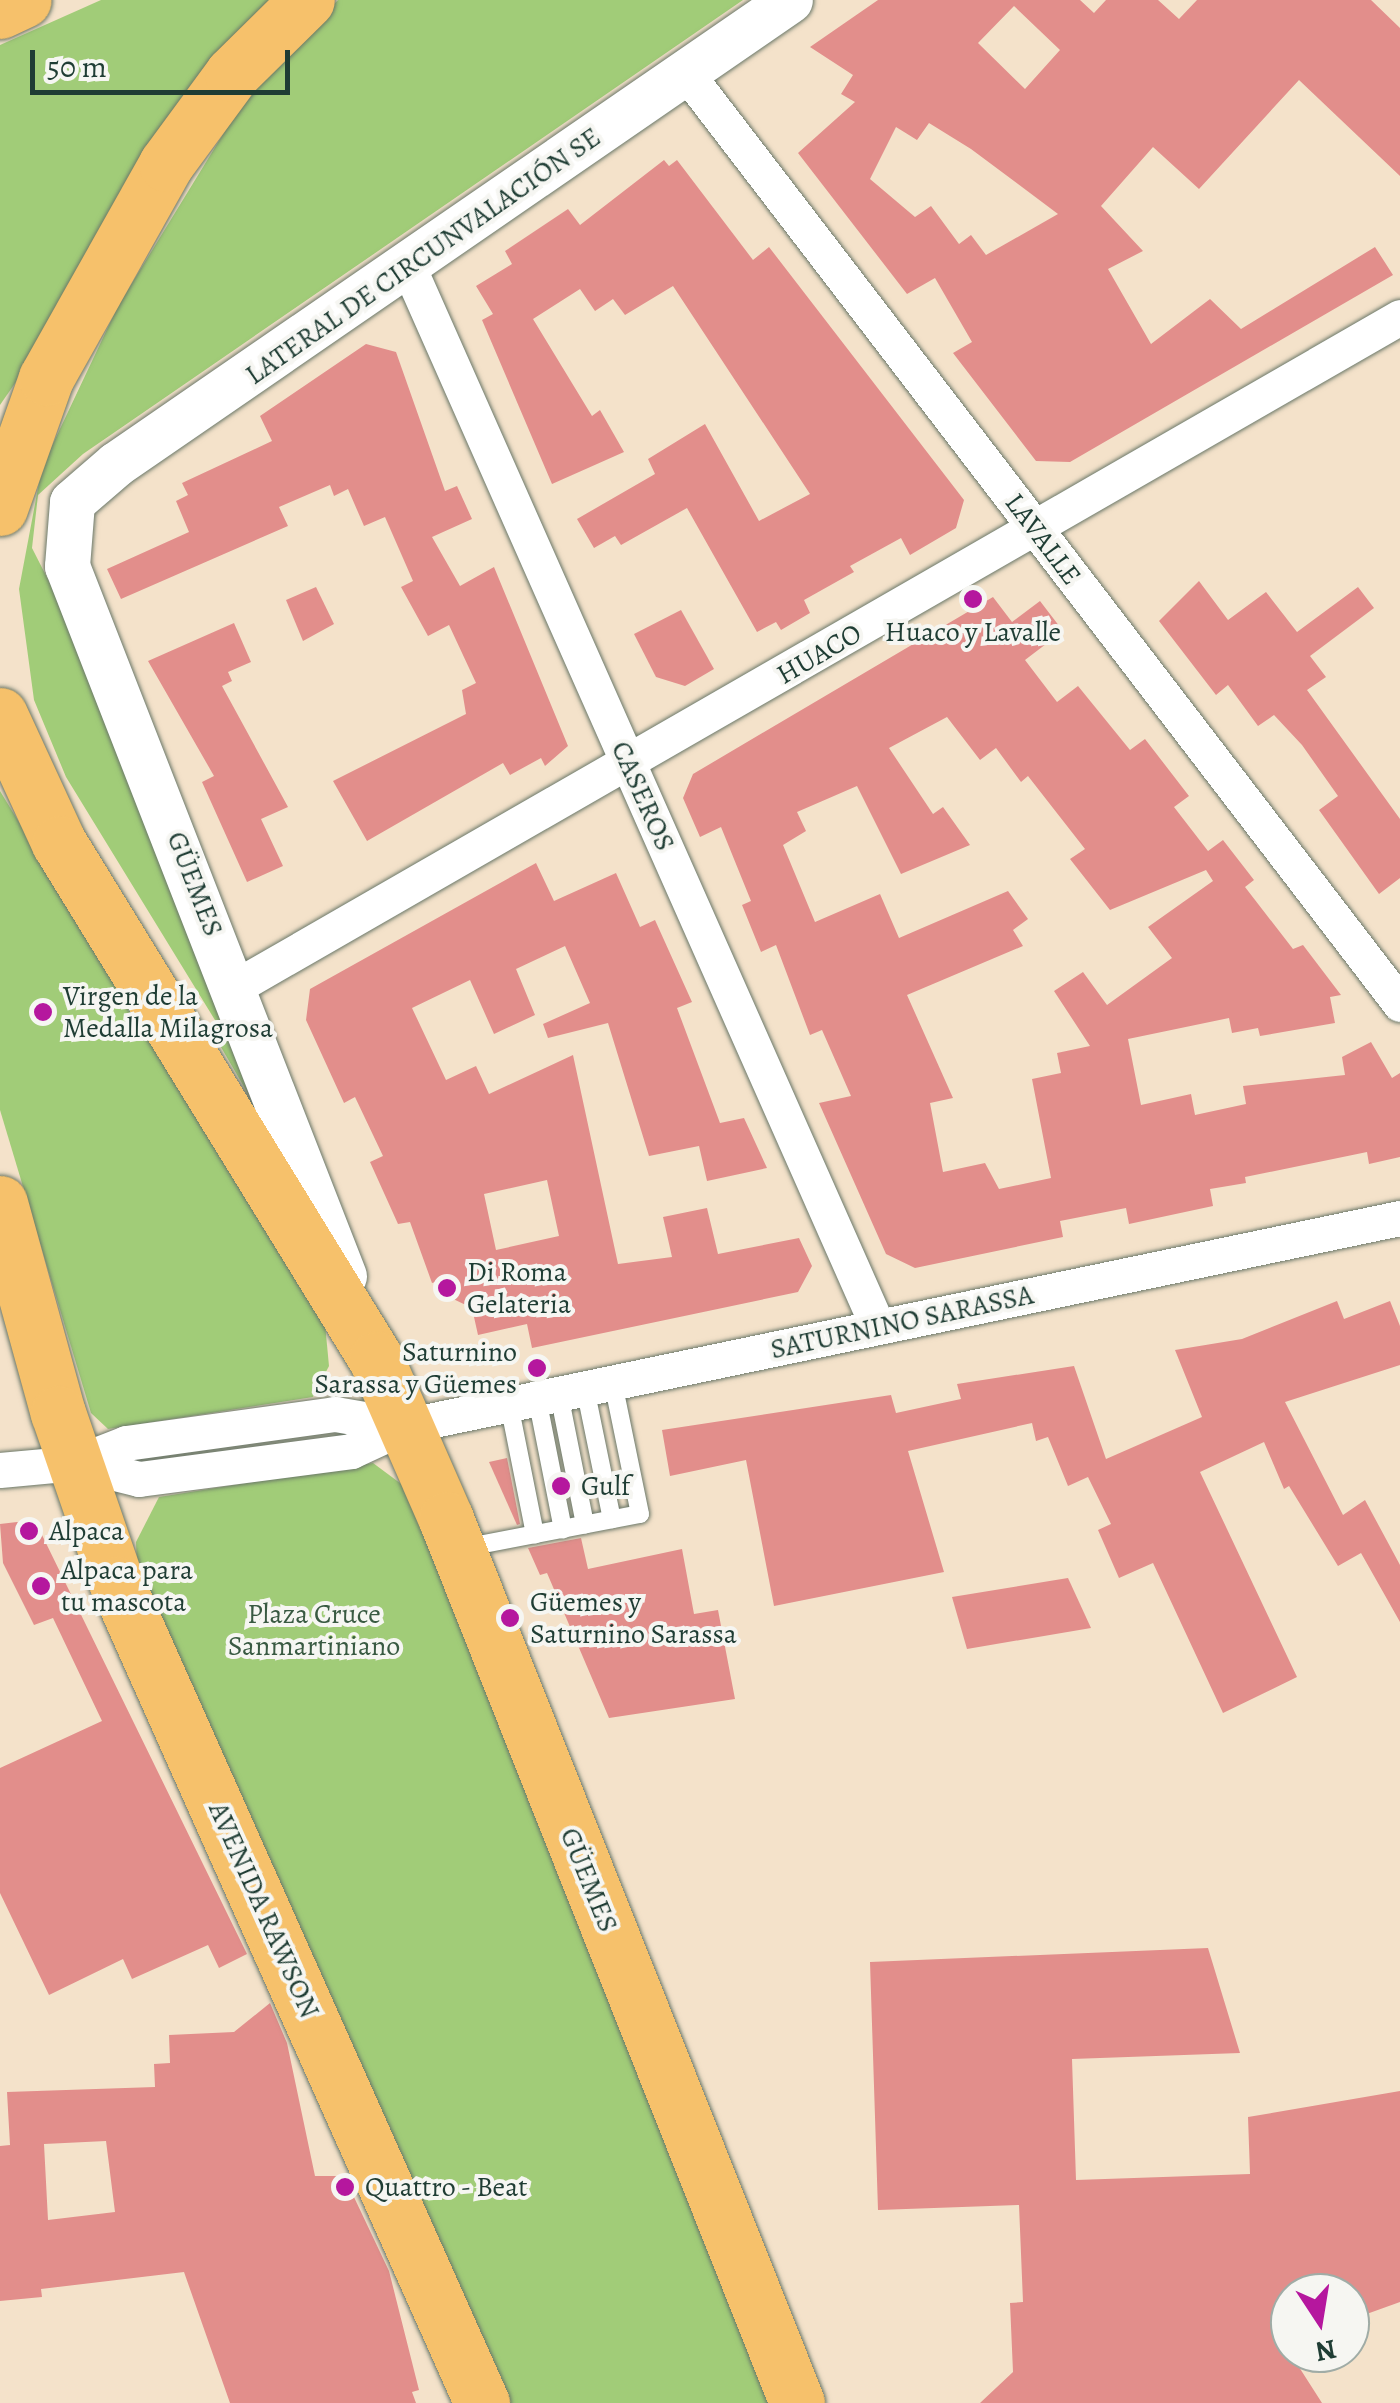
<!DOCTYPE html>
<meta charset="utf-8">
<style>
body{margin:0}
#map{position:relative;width:1400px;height:2403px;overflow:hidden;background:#f4e2ca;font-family:Alegreya,serif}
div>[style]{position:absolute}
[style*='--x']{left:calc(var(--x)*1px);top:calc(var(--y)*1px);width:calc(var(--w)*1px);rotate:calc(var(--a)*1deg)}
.green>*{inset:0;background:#a1cc78}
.building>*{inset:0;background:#e28e8b}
.roads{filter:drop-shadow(0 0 2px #6a7768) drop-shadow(0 0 2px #6a7768)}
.service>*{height:18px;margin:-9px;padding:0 9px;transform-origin:9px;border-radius:9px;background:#fff}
.minor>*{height:35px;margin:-17.5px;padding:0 17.5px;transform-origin:17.5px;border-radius:17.5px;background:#fff}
.tertiary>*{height:45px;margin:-22.5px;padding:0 22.5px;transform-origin:22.5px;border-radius:22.5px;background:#fff}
.primary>*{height:55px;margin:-27.5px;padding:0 27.5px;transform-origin:27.5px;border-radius:27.5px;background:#f6c16b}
.motorway>*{height:55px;margin:-27.5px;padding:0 27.5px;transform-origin:27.5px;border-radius:27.5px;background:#f6c16b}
.dots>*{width:28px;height:28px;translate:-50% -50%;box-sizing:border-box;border:5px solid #f6f6f2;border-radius:50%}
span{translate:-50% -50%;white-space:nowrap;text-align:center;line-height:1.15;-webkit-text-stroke:8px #f6f6f2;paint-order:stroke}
.street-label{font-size:28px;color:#1f3d34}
.poi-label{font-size:28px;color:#1f3d34}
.left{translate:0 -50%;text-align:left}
.right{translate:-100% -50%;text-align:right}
.park-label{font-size:28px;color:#395a42}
.north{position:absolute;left:1270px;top:2273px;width:100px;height:100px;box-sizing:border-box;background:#f6f6f2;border:2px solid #a0aca6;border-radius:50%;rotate:168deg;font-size:28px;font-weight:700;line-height:40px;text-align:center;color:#1f3d34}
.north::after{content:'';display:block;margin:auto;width:35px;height:45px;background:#b5179e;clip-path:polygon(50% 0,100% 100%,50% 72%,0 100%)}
.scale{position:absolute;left:30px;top:50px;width:260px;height:45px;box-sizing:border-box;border:5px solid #1f3d34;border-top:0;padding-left:12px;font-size:30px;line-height:35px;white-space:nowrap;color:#1f3d34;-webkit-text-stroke:8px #f6f6f2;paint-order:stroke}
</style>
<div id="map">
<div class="green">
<i style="clip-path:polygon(101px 0,280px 0,0 405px,0 45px)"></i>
<i style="clip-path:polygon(338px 0,743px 0,83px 454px,38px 495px,32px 548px,66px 615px,250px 1097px,211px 1030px,218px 1025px,66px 777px,34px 700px,19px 589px,42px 467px,118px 306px,244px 100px)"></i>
<i style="clip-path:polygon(0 791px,325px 1324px,329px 1366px,313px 1397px,108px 1429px,91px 1413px,0 1110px)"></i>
<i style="clip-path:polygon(373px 1463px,408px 1489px,776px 2403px,504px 2403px,138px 1590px,136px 1542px,159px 1497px)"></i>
</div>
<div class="building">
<i style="clip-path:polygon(evenodd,878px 0,1080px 0,1094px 13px,1106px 0,1158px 0,1179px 19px,1197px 0,1371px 0,1400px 28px,1400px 176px,1299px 80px,1199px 189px,1153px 147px,1101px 206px,1143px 251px,1108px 269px,1151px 344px,1210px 299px,1241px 329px,1375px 247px,1393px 275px,1070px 462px,1036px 461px,953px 353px,972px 342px,935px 278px,907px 294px,798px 153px,855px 102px,841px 94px,853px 75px,810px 47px,878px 0,1014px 6px,1060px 50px,1025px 89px,978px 43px,1014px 6px,878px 0,929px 123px,971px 149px,1058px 214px,986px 255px,971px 235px,959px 244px,931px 206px,915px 217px,870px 179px,896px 127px,917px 140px,929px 123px)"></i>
<i style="clip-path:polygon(664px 160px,669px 166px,677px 160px,753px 260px,769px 247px,964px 500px,956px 528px,910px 555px,901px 538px,850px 566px,854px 572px,804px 600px,810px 613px,781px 630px,776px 622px,757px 632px,687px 508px,621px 545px,615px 536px,594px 548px,577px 519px,655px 474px,648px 459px,705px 424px,759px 521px,810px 494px,673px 286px,625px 315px,613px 299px,595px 311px,580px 289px,533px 319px,592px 416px,600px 410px,624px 452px,552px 484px,482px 320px,493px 314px,476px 286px,512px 264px,505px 251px,568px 209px,580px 225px)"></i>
<i style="clip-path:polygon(366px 344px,396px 352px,445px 491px,457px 486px,472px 519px,432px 537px,460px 586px,494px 567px,568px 746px,545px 766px,541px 758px,510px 775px,503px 763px,367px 841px,333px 781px,466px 714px,462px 690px,476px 683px,449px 625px,428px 636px,401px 587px,413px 581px,385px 517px,364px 526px,348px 489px,334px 496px,330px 485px,279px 507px,288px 526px,121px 599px,107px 569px,189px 532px,176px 501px,188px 495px,182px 483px,272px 441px,260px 416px)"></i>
<i style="clip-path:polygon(1199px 581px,1228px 620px,1266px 592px,1297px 632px,1358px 587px,1374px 608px,1310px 656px,1326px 677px,1307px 690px,1400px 819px,1400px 878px,1379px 894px,1319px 810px,1338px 796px,1302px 745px,1274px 715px,1258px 726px,1228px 685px,1216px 695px,1159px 621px)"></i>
<i style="clip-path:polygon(316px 587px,334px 624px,303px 641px,286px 600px)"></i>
<i style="clip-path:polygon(evenodd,993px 597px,1012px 622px,1040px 601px,1063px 631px,1025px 660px,1057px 702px,1078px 686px,1130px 750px,1145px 739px,1189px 796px,1174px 807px,1208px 851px,1223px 840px,1254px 880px,1245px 887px,1293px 949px,1303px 945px,1341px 995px,1330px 997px,1335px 1023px,1260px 1036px,1258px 1028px,1232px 1033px,1229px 1018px,1128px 1039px,1141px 1105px,1191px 1094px,1195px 1115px,1246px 1104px,1243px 1086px,1345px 1075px,1342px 1057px,1371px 1042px,1392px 1078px,1400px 1073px,1400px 1157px,1369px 1164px,1367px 1152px,1245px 1177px,1246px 1183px,1210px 1189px,1213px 1206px,1129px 1224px,1126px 1208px,1060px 1221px,1063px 1237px,915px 1268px,886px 1254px,819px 1103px,851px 1096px,822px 1030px,810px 1035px,776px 945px,761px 952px,742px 905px,751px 901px,721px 827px,700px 837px,683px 798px,693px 774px,993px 597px,947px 717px,980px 760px,996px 748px,1021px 782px,1028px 776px,1085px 849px,1070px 859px,1110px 910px,1206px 870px,1213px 881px,1148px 927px,1172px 958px,1107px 1005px,1083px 972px,1054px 991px,1090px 1046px,1057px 1053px,1061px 1073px,1032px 1079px,1051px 1178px,999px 1189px,985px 1163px,943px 1172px,930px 1103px,953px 1098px,907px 995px,1023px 946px,1013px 930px,1028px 919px,1008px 891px,899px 938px,880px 894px,815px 922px,783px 845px,806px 831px,797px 812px,857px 786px,901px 874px,970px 845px,943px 807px,933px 814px,889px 748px,947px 717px)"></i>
<i style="clip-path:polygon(681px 610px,714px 669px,685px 686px,656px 677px,634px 634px)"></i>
<i style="clip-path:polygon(234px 623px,251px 662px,228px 672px,232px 681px,222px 686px,288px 807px,261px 819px,283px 866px,247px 882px,202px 782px,214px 776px,148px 661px)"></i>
<i style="clip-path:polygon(evenodd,536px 863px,554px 901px,616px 873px,640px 927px,655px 920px,692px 1002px,677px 1008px,720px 1123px,744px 1118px,767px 1168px,707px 1181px,699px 1146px,649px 1156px,608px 1023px,548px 1038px,543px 1024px,590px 1003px,565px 946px,516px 969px,535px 1015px,494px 1034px,470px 980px,412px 1008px,446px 1080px,476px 1066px,489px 1094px,573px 1055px,618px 1264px,672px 1257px,663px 1217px,707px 1208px,718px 1254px,799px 1238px,812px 1266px,798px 1292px,532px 1348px,527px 1324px,478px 1335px,472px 1308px,447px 1296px,443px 1280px,432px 1283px,410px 1222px,398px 1224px,370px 1162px,383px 1156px,355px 1097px,344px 1103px,306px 1020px,310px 989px,536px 863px,547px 1180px,559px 1236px,496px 1250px,484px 1194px,547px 1180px)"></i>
<i style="clip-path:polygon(1337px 1301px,1344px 1319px,1390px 1301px,1400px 1326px,1400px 1365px,1285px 1402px,1343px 1515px,1365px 1500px,1400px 1565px,1400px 1622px,1361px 1553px,1338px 1566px,1289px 1486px,1284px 1489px,1264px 1442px,1200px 1472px,1297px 1677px,1223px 1713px,1153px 1563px,1119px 1578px,1098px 1530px,1111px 1524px,1088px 1477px,1068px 1486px,1048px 1437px,1036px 1441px,1032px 1423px,908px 1451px,944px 1572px,774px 1606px,746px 1460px,670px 1476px,662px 1430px,891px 1395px,896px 1413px,961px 1399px,957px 1384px,1074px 1366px,1106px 1459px,1202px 1417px,1175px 1350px,1242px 1339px)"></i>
<i style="clip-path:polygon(507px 1458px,520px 1524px,517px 1525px,489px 1462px)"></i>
<i style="clip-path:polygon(17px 1522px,42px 1535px,247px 1954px,219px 1968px,208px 1945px,132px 1979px,123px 1959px,49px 1995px,0 1893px,0 1768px,102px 1721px,53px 1618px,34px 1625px,3px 1563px,0 1524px)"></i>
<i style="clip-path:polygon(581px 1538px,588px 1569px,682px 1549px,694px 1614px,718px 1610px,735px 1699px,609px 1718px,547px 1573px,540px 1575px,528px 1548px)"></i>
<i style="clip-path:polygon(1068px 1578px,1091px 1628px,967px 1649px,952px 1597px)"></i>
<i style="clip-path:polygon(1208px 1948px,1240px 2053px,1072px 2059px,1076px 2180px,1250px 2174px,1248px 2117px,1400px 2091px,1400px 2302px,1350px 2320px,1350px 2293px,1290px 2293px,1290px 2353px,1322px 2403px,980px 2403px,1013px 2372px,1010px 2303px,1023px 2302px,1019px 2205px,878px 2210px,870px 1962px)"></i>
<i style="clip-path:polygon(evenodd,270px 2003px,287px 2043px,315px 2176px,344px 2176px,389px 2271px,419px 2390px,412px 2392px,416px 2403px,230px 2403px,184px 2272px,41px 2289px,42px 2297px,0 2301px,0 2146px,10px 2145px,7px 2092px,155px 2087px,154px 2064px,170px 2063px,169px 2035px,234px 2032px,270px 2003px,106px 2141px,115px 2212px,48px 2220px,44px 2144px,106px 2141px)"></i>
</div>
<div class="roads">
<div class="service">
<i style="--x:585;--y:1388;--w:134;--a:78.4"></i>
<i style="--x:559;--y:1394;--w:133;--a:78.7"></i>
<i style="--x:537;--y:1398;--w:134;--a:78.8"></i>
<i style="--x:509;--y:1404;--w:133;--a:78.7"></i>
<i style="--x:463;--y:1548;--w:180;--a:-10.9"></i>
<i style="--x:640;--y:1514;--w:135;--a:-101.6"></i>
</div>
<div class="minor">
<i style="--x:687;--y:74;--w:1172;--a:52.52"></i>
<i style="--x:408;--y:266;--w:1160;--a:66.11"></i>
<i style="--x:235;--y:987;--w:1344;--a:-29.9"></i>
<i style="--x:75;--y:1463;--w:66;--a:14"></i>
<i style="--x:139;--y:1479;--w:214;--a:-7.5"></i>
<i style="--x:351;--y:1451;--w:60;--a:-24.8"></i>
<i style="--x:405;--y:1426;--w:1017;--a:-11.81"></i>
<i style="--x:0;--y:1470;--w:75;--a:-5.3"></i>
<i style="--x:75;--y:1463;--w:55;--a:-21.4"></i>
<i style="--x:126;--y:1443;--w:211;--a:-7.9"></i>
<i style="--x:335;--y:1414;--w:71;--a:9.7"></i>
</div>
<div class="tertiary">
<i style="--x:344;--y:1276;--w:762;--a:-111.31"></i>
<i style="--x:67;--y:566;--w:64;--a:-85.5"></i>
<i style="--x:72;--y:502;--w:58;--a:-40.8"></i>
<i style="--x:116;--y:464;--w:818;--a:-34.54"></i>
</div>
<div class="primary">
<i style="--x:0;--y:715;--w:141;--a:65.3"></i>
<i style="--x:59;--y:843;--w:606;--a:58.44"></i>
<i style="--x:376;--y:1359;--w:175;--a:66.4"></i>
<i style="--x:446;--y:1519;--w:951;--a:68.34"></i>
<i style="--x:0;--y:1203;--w:218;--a:74.6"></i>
<i style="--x:58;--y:1413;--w:181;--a:71"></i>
<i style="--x:117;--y:1584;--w:897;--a:65.98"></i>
</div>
<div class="motorway">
<i style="--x:0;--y:11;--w:26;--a:-25"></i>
<i style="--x:0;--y:508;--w:138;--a:-70.5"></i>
<i style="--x:46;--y:378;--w:245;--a:-60.7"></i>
<i style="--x:166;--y:164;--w:112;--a:-53.7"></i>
<i style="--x:232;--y:74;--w:105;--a:-44.6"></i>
</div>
</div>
<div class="dots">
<i style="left:973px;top:599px;background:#b5179e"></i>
<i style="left:43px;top:1012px;background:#b5179e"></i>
<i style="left:447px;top:1288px;background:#b5179e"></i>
<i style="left:537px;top:1368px;background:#b5179e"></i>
<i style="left:561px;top:1486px;background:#b5179e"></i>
<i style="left:29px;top:1531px;background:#b5179e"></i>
<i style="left:41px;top:1586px;background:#b5179e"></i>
<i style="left:510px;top:1618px;background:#b5179e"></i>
<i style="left:345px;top:2187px;background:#b5179e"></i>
</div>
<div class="street-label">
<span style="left:423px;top:256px;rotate:-35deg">LATERAL DE CIRCUNVALACIÓN SE</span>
<span style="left:1043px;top:539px;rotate:53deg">LAVALLE</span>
<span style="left:819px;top:654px;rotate:-30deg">HUACO</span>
<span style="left:643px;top:796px;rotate:66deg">CASEROS</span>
<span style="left:195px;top:884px;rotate:69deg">GÜEMES</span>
<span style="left:902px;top:1322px;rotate:-12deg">SATURNINO SARASSA</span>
<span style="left:589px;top:1880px;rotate:68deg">GÜEMES</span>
<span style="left:264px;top:1910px;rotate:66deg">AVENIDA RAWSON</span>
</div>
<div class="poi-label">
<span style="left:973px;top:632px">Huaco y Lavalle</span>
<span class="left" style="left:63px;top:1012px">Virgen de la<br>Medalla Milagrosa</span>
<span class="left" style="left:467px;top:1288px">Di Roma<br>Gelateria</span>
<span class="right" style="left:517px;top:1368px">Saturnino<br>Sarassa y Güemes</span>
<span class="left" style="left:581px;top:1486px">Gulf</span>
<span class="left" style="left:49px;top:1531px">Alpaca</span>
<span class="left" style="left:61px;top:1586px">Alpaca para<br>tu mascota</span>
<span class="left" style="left:530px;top:1618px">Güemes y<br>Saturnino Sarassa</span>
<span class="left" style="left:365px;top:2187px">Quattro - Beat</span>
</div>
<div class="park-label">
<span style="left:314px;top:1630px">Plaza Cruce<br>Sanmartiniano</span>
</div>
<div class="north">N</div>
<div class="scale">50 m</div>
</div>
